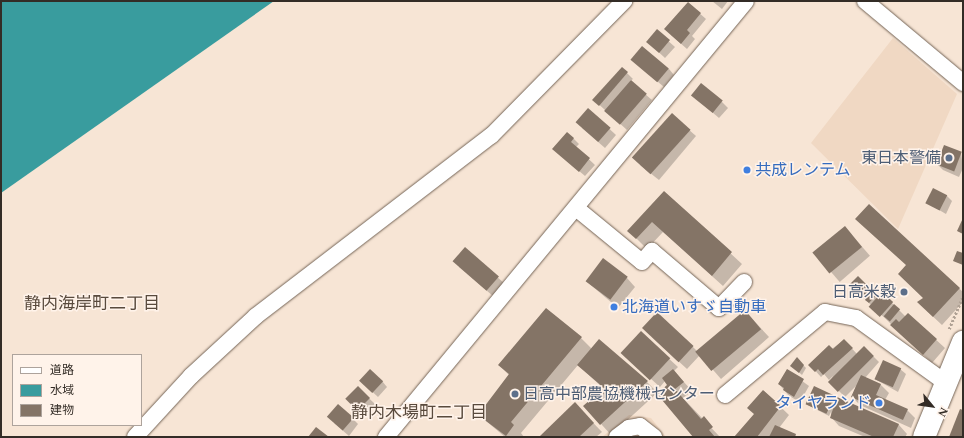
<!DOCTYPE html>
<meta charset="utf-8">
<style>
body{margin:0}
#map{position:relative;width:964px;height:438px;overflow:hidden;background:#f7e5d5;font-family:Spectral,"Noto Sans JP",serif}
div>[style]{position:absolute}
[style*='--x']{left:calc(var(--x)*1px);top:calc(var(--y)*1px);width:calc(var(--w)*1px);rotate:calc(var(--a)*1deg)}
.built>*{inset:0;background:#f0d8c3}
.water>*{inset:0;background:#399c9e}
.shadow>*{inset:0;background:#0003;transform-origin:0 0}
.building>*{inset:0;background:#847466;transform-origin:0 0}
.path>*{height:2.5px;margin-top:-1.25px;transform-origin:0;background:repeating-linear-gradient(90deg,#b0a295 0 2px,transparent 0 4px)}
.roads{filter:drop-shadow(0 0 1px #746456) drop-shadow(0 0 1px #746456)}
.minor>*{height:16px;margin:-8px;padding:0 8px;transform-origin:8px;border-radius:8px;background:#fff}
.highway>*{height:22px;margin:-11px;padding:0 11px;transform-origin:11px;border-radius:11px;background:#fff}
.dots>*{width:11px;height:11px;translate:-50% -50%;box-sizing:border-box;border:2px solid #fff3ea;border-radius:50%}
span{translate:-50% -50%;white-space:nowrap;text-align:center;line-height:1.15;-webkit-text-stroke:3px #fff3ea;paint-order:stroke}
.service-label{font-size:16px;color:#4e5e75}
.right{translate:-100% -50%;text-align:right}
.left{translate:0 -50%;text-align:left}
.shop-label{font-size:16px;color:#366cbe}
.neighbourhood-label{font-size:17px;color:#594a3d}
.frame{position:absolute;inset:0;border:2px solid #332c26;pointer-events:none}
.legend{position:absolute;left:12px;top:354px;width:130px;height:72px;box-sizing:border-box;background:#fff3ea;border:1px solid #ada39c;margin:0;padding:5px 7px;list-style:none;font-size:12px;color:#332c26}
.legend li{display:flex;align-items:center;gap:8px;height:20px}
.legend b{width:20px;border:1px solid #ada39c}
.north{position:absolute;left:912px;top:386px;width:40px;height:40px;-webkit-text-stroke:3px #fff3ea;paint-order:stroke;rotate:119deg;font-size:11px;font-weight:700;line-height:16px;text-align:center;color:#332c26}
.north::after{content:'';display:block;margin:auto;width:14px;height:18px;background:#332c26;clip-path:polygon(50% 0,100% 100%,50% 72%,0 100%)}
</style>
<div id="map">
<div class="built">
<i style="clip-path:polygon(893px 38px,957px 94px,898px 229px,811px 143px)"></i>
<i style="clip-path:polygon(629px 415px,651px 418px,666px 437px,602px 437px)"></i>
</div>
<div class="water">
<i style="clip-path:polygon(1px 1px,274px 1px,1px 193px)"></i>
</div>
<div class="shadow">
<i style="clip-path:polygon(712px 1px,728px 1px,722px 9px)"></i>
<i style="clip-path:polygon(688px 3px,706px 19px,692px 36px,695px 39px,687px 49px,671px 35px)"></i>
<i style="clip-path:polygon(657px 31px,675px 47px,665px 58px,653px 47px)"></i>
<i style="clip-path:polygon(638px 65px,669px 69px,674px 75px,664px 87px)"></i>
<i style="clip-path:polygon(622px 68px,633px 79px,630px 81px,652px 100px,627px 130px,594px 100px)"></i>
<i style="clip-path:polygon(698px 100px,722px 102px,728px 108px,719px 118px)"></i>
<i style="clip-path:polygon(588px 109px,616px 135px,605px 148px,582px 128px)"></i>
<i style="clip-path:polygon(672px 115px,696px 136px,659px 180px,640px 165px)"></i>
<i style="clip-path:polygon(573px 138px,579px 144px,576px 147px,595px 165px,585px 176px,559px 154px)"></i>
<i style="clip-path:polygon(961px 153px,963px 168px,959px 177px,943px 170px,937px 164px)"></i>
<i style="clip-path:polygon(664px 192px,742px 264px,723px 286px,663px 232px,647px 249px,629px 231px)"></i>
<i style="clip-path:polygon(946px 195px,952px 201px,946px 214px,927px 203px)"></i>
<i style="clip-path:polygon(869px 205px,963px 292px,963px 302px,942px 325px,927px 311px,924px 298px,907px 265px)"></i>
<i style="left:845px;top:227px;width:38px;height:40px;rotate:49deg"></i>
<i style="clip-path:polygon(465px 249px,504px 283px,493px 296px,459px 267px)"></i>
<i style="clip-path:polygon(627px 278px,635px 287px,618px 308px,586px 281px)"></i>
<i style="clip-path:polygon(858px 278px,878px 298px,892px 303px,906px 317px,908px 314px,945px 348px,932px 363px,850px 285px)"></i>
<i style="clip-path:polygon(745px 311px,769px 337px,721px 379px,700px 355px,687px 369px,652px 337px,692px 346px,698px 352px)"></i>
<i style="clip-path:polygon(641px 333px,678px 367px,674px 371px,692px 391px,683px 398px,720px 437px,694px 437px,657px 393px,611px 435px,585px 406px,604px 389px,578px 365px,521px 433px,524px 437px,505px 437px,479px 415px,509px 375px,499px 365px,581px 338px,592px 349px,647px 382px,659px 394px,669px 385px,665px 381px,660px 387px,631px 361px)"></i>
<i style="clip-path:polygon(844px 340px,857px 354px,864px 347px,879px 362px,865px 378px,880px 384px,889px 393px,885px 400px,907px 410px,915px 418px,911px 428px,860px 405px,852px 397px,856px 386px,845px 397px,830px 382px,833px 376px,829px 380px,824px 374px,821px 377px,810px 365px)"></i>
<i style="clip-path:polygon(797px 359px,806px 368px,802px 375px,794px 368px)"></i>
<i style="clip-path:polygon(900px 369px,906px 374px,898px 392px,875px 379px)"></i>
<i style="clip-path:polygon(787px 370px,809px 386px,800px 402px,789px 396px,779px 384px)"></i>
<i style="clip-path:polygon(382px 381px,387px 387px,378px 397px,366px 386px)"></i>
<i style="clip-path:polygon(358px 388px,375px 404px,365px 416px,352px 405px)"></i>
<i style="clip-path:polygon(764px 391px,789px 415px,779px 428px,798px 437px,735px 437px,755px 415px)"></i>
<i style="clip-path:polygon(834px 397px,899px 425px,907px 434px,905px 437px,865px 437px,839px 426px,831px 417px,831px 412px,829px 416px,806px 404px)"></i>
<i style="clip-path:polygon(575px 404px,602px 432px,596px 437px,540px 437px)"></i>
<i style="clip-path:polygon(353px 419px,358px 424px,349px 436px,334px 423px)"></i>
</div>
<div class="building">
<i style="clip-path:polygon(688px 2px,701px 13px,687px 30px,690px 33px,681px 44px,664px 29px)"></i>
<i style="left:657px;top:29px;width:17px;height:17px;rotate:40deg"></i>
<i style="left:642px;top:46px;width:35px;height:18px;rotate:40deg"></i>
<i style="clip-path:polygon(622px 67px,628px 72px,599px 106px,592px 100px)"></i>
<i style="left:631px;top:80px;width:21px;height:41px;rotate:41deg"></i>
<i style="left:701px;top:83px;width:28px;height:16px;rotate:39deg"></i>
<i style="left:588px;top:108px;width:30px;height:19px;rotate:41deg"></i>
<i style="left:672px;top:113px;width:25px;height:60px;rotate:42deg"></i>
<i style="clip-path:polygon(567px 132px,574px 138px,571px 142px,590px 158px,579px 172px,552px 149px)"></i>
<i style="left:944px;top:145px;width:19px;height:21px;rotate:21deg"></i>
<i style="left:933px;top:188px;width:16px;height:17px;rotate:27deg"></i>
<i style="clip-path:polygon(664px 191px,732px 252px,712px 276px,652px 222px,636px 239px,627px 231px)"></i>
<i style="clip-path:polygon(869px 204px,960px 288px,933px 317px,917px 302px,923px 298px,898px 274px,906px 265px,855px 219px)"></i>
<i style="clip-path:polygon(963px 218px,963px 234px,957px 231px)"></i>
<i style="left:845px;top:226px;width:27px;height:42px;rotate:51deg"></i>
<i style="left:465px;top:247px;width:45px;height:19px;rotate:41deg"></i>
<i style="clip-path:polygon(957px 251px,963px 253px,963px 265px,953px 261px)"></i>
<i style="left:603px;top:258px;width:31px;height:29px;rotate:37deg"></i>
<i style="left:858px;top:276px;width:18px;height:13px;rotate:45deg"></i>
<i style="clip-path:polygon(872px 291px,876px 295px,869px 303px,865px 300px)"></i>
<i style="left:882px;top:292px;width:15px;height:20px;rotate:42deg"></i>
<i style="left:894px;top:304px;width:8px;height:16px;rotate:40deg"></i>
<i style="clip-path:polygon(546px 308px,582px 337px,511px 422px,514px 425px,506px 436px,478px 415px,509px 374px,498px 365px)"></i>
<i style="left:745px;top:310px;width:25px;height:65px;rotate:50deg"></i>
<i style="left:657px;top:312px;width:50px;height:22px;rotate:43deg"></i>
<i style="clip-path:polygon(908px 313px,937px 339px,923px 355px,890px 325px,896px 319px,899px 322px)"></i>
<i style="left:641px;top:331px;width:40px;height:30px;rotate:43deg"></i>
<i style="clip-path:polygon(599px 339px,648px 381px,600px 425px,583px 406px,604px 388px,577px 365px)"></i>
<i style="clip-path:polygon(844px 339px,853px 348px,823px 375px,818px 369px,815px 372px,808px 365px,829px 345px,833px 349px)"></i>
<i style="left:864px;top:346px;width:14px;height:51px;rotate:45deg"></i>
<i style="clip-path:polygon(797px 357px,804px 365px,799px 373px,790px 366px)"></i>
<i style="left:883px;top:360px;width:20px;height:21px;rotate:24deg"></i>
<i style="left:370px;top:369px;width:18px;height:16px;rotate:43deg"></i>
<i style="clip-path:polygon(673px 369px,684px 382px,675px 389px,701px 419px,704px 416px,713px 427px,709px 430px,715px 437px,693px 437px,657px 394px,667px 385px,662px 378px)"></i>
<i style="clip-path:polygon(787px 369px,804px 379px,794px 397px,783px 390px,784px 388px,778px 384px)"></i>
<i style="clip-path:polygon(861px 375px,881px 384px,876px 395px,908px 409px,903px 420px,851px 397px)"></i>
<i style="left:358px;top:386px;width:17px;height:18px;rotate:45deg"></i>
<i style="left:814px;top:386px;width:23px;height:20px;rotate:25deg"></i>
<i style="clip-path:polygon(763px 390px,781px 406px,757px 437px,734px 437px,754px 414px,747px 408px)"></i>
<i style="clip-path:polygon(837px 397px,899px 424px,893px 437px,874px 437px,830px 418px)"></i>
<i style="clip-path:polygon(575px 402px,594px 423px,579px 437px,539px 437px)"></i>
<i style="left:338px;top:404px;width:21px;height:17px;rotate:41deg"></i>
<i style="clip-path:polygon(960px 409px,963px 410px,963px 437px,949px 437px)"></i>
<i style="clip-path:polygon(775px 425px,796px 434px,795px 437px,769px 437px)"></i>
<i style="clip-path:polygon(316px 427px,329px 437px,308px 437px)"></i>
</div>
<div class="path">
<i style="--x:949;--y:329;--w:36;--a:-67"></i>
</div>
<div class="roads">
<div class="minor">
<i style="--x:865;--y:1;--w:128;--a:39.9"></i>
<i style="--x:576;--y:208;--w:85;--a:39.3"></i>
<i style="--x:642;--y:262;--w:15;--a:-48"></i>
<i style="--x:652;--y:251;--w:88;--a:40.4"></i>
<i style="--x:719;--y:308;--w:36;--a:-46"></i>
<i style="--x:725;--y:395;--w:130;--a:-39.7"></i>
<i style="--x:825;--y:312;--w:32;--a:11"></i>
<i style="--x:856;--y:318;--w:111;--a:35.8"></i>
<i style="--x:135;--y:437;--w:83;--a:-47.4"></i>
<i style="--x:191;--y:376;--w:88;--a:-42.7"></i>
<i style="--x:256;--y:316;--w:296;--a:-37.5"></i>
<i style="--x:491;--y:136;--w:190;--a:-45.4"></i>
<i style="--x:386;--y:437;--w:565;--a:-50.45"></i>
<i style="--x:617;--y:437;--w:15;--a:-37"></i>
<i style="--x:629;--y:428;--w:11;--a:-10"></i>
<i style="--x:640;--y:426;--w:18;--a:38"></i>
</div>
<div class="highway">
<i style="--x:924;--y:437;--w:103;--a:-67.7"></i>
</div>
</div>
<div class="dots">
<i style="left:949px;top:158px;background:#5c6f8a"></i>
<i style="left:747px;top:170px;background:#3f7fe0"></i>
<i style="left:904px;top:292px;background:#5c6f8a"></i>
<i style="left:614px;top:307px;background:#3f7fe0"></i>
<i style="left:515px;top:394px;background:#5c6f8a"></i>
<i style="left:879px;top:403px;background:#3f7fe0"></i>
</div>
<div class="service-label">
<span class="right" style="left:941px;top:158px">東日本警備</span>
<span class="right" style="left:896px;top:292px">日高米穀</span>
<span class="left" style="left:523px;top:394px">日高中部農協機械センター</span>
</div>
<div class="shop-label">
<span class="left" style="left:755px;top:170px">共成レンテム</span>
<span class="left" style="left:622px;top:307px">北海道いすゞ自動車</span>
<span class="right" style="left:871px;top:403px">タイヤランド</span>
</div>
<div class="neighbourhood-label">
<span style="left:92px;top:305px">静内海岸町二丁目</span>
<span style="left:419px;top:414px">静内木場町二丁目</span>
</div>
<div class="frame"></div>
<ul class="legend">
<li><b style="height:5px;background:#fff"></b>道路</li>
<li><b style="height:11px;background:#399c9e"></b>水域</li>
<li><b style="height:11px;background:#847466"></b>建物</li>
</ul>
<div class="north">N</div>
</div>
